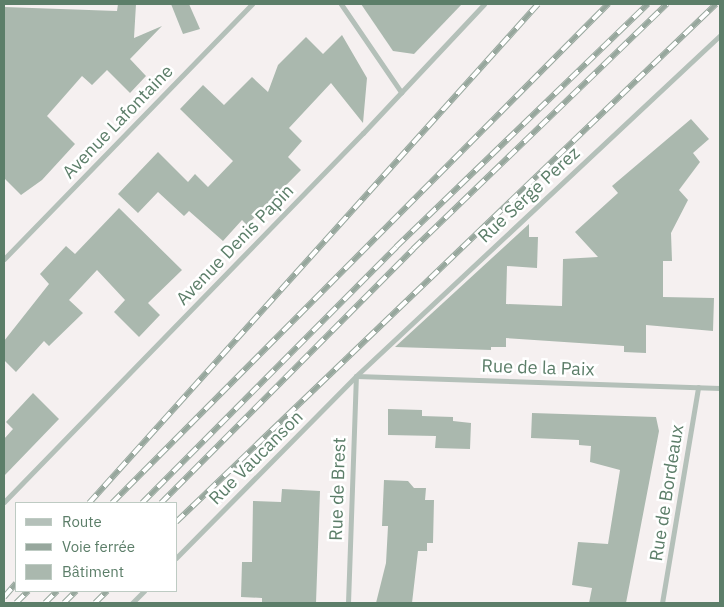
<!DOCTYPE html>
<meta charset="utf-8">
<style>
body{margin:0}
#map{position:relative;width:724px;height:607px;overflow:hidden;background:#f5f0f0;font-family:"IBM Plex Sans",sans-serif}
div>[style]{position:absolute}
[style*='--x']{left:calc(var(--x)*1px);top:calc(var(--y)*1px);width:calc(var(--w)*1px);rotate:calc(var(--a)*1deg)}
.building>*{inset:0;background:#aab8ae}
.minor>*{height:5px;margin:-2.5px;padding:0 2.5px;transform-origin:2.5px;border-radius:2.5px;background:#b4c0b9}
.rail>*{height:5.5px;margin-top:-2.75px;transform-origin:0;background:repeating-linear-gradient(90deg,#fff 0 11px,#97a79d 0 22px);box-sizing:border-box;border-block:1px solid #97a79d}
span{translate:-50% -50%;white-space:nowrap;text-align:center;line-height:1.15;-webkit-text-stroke:5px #fff;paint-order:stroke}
.street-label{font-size:18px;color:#5c7e69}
.frame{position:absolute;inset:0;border:5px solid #5c7e69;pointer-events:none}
.legend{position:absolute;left:15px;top:502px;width:162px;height:90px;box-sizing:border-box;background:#fff;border:1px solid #becbc3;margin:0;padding:6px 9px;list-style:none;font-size:15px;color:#5c7e69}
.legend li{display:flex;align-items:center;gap:10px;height:25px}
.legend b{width:25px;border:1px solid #becbc3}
</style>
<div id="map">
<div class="building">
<i style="clip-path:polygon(118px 4px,136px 4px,134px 38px,162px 26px,130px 59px,146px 76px,130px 93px,107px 70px,92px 85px,82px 76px,47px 116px,75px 144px,42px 180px,21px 195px,4px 178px,4px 7px,117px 11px)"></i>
<i style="clip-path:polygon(171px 4px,189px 4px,200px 29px,183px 34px)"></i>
<i style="clip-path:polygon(361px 4px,462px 4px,414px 54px,393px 51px)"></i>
<i style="clip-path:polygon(342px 35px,367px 78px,363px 123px,331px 83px,289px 128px,302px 141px,288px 157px,301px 170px,247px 225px,242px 220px,223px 241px,189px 211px,184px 216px,158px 192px,138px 213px,118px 194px,158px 152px,188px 182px,195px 174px,208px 187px,233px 161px,180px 109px,203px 85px,224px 105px,252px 77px,268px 92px,278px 65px,306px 37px,323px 54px)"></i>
<i style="clip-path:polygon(691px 119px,709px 139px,693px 153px,700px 162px,679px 190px,688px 200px,671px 233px,672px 261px,663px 261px,663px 297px,714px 298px,713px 331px,646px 325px,646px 353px,624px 352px,624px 346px,506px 338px,506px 347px,491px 347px,491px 350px,395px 347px,529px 224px,529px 237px,538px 237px,537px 268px,507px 266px,506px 304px,562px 306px,563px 259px,598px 257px,575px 232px,618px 193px,612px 186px)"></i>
<i style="clip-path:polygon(119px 208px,182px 270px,148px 303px,160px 315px,139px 337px,114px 312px,125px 300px,97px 270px,69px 300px,83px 313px,49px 346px,44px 341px,16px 372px,4px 360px,4px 341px,49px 284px,40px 274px,66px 246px,75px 254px)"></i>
<i style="clip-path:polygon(33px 393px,59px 419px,4px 476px,4px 439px,13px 429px,6px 422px)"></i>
<i style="clip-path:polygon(388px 409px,422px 410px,422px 416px,453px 417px,453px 421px,471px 423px,470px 449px,435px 448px,436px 436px,388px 435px)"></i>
<i style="clip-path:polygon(532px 413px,656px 417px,659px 431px,626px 603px,589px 603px,592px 588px,572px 585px,578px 542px,608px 544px,620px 470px,590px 462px,591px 446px,579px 445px,579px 440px,531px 438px)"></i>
<i style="clip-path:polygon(384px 480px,408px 481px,414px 488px,426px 488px,425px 500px,434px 500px,433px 543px,427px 543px,427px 551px,418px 551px,412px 603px,376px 603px,386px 563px,388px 526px,382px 526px)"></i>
<i style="clip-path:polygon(282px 489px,320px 491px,316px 603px,262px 603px,262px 598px,241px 597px,242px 562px,252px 562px,253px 501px,281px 502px)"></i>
</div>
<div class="minor">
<i style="--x:341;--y:4;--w:107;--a:55.7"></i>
<i style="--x:4;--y:259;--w:356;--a:-45.8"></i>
<i style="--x:356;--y:376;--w:364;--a:1.9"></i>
<i style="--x:4;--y:502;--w:515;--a:-45.79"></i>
<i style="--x:363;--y:133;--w:177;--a:-46.8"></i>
<i style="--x:176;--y:558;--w:256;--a:-45.3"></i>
<i style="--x:356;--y:376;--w:499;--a:-43.1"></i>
<i style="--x:132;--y:603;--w:17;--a:-45"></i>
<i style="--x:348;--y:603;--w:226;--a:-88"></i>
<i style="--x:662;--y:603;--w:219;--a:-80.5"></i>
</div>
<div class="rail">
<i style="--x:89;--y:503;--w:671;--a:-48.02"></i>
<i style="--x:112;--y:503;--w:704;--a:-45.17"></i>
<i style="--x:142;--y:503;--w:361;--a:-45.2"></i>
<i style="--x:396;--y:247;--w:350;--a:-44"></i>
<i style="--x:161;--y:503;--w:358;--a:-45.2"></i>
<i style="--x:413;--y:249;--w:353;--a:-44"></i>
<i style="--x:176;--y:522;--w:748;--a:-43.81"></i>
<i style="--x:4;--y:597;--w:18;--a:-49"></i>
<i style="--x:16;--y:603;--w:17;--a:-45"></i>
<i style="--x:45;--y:603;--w:17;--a:-45"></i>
<i style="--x:64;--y:603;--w:17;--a:-45"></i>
<i style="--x:95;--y:603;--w:17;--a:-45"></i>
</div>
<div class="street-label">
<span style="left:118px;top:122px;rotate:-46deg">Avenue Lafontaine</span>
<span style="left:529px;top:195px;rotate:-43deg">Rue Serge Perez</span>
<span style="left:235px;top:245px;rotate:-46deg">Avenue Denis Papin</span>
<span style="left:538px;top:368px;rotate:2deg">Rue de la Paix</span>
<span style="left:256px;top:458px;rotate:-45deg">Rue Vaucanson</span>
<span style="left:338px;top:489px;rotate:-88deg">Rue de Brest</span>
<span style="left:667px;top:493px;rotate:-81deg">Rue de Bordeaux</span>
</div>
<div class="frame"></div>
<ul class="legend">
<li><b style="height:6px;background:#b4c0b9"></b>Route</li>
<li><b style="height:6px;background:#97a79d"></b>Voie ferrée</li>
<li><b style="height:14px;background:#aab8ae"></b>Bâtiment</li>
</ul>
</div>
